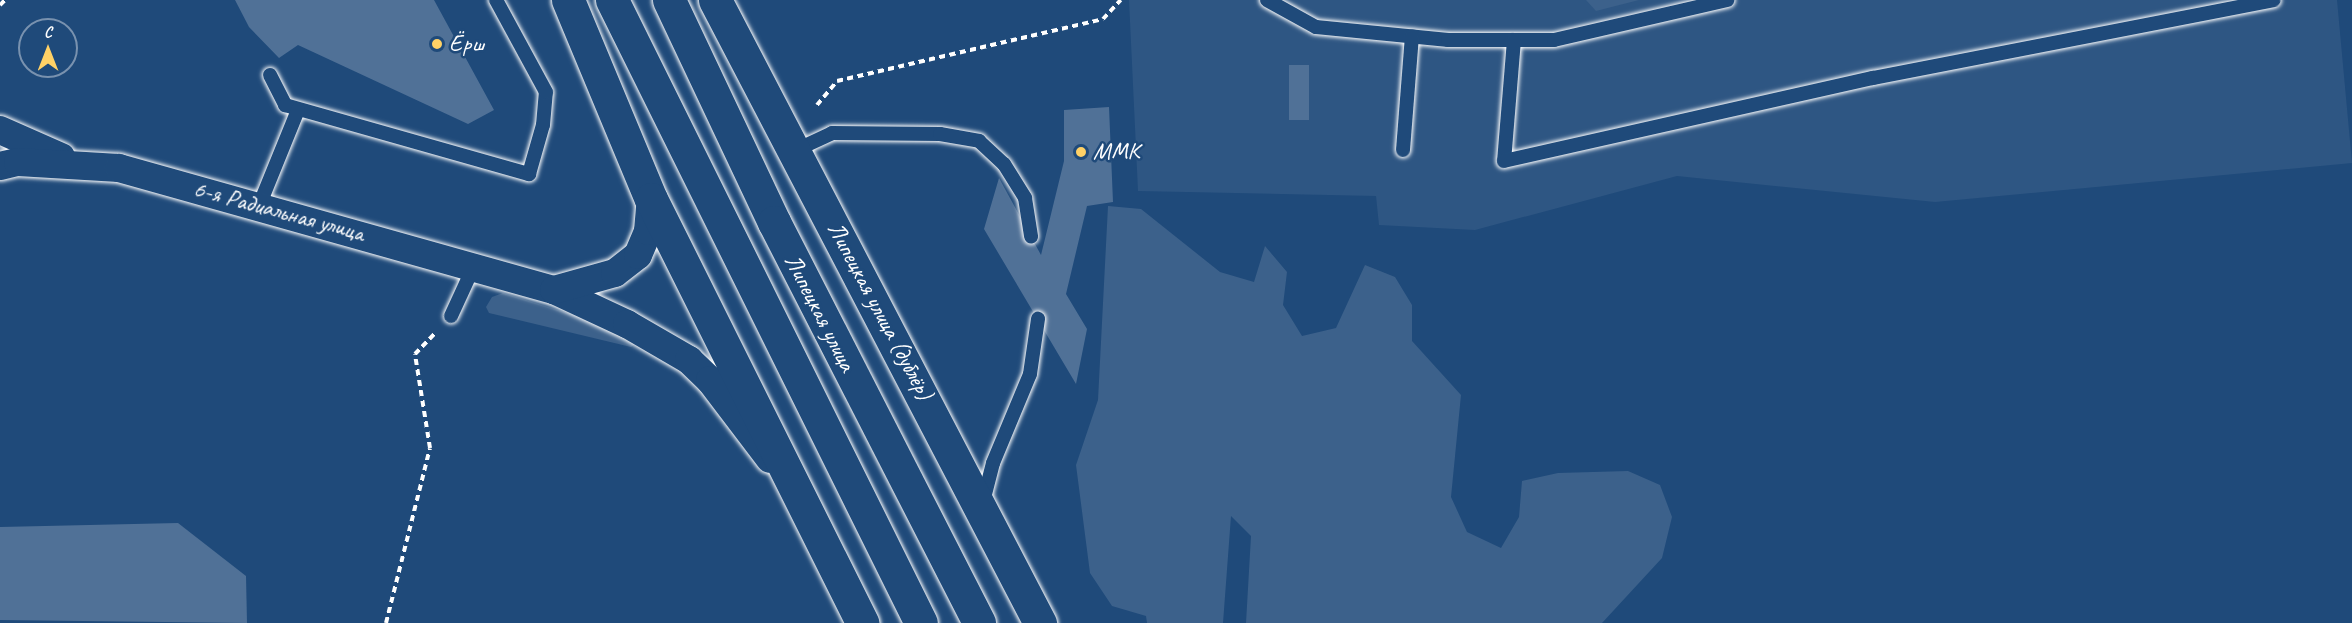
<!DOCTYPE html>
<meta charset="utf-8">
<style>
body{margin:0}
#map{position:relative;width:2352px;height:623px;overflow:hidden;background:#1f4a7a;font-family:Caveat,sans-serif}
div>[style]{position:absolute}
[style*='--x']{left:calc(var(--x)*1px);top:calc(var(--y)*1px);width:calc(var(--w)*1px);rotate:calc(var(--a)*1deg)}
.built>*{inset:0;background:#2e5683}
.green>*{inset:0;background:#3c618b}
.building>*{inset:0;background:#507197;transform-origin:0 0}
.path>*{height:4px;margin-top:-2px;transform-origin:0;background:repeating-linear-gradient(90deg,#fff 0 6px,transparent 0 10.5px)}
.roads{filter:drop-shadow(0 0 2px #fff) drop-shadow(0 0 2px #fff)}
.lane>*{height:14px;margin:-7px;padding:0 7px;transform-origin:7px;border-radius:7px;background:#1f4a7a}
.street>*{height:28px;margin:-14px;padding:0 14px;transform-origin:14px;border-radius:14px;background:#1f4a7a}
.secondary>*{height:33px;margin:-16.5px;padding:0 16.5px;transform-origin:16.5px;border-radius:16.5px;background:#1f4a7a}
.primary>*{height:33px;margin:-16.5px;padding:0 16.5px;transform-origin:16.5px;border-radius:16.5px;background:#1f4a7a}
.dots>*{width:16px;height:16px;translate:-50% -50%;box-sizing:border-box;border:3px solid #1f4a7a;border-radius:50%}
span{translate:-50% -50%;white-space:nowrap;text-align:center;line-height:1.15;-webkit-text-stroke:5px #1f4a7a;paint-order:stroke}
.poi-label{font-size:24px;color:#fff}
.left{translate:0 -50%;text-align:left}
.street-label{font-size:24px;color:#fff}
.north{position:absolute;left:18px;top:18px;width:60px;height:60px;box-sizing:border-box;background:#1f4a7a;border:2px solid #7992af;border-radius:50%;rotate:0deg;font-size:16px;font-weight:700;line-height:24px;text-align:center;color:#fff}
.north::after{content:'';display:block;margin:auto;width:21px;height:27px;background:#ffd166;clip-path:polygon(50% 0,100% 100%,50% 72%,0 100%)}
</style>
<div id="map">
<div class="built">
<i style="clip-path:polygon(1129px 0,2337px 0,2352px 163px,1935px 202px,1677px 176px,1475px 230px,1379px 225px,1376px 196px,1138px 191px)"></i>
</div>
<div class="green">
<i style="clip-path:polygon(1586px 0,1639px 0,1596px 11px)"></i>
<i style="clip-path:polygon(1108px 206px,1141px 209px,1220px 272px,1254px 282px,1265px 246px,1287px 272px,1283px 305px,1302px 336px,1336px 328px,1365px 265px,1395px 277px,1412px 305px,1412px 341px,1461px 395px,1451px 497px,1467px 532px,1501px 548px,1519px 517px,1522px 481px,1558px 473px,1628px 471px,1660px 485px,1672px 517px,1662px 558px,1602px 623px,1246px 623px,1251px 536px,1231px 516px,1223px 623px,1147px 623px,1146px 616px,1112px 606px,1090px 573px,1076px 465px,1098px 400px)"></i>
<i style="clip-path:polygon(503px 293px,596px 322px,636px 343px,631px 347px,489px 313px,486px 307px,492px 297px)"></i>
</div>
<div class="building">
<i style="clip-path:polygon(235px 0,434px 0,494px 110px,468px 124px,298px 45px,279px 58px,249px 27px)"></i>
<i style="left:1289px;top:65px;width:20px;height:55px"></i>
<i style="clip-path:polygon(1109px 107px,1113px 202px,1087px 206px,1066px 294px,1087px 329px,1076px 384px,984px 229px,999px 178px,1041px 255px,1064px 161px,1064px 110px)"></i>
<i style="clip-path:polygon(178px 523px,246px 576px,247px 623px,0 620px,0 527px)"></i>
</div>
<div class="path">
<i style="--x:0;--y:5;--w:7;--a:-45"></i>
<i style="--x:817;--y:105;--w:31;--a:-50"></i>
<i style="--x:837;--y:81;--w:273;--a:-13.1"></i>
<i style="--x:1103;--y:19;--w:26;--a:-47"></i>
<i style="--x:386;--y:623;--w:180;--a:-75.9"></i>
<i style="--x:430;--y:448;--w:95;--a:-99.1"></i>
<i style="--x:415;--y:354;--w:30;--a:-46"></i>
</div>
<div class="roads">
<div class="lane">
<i style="--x:1267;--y:0;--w:56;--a:28.9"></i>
<i style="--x:1316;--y:27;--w:133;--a:5.6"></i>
<i style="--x:1448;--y:40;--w:106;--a:0"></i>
<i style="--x:1554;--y:40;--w:178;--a:-13"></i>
<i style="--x:1514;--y:40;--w:121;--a:94.7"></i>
<i style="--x:1504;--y:161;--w:378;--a:-12.7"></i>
<i style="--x:1873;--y:78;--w:408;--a:-11"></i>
<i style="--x:270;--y:75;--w:34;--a:63"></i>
<i style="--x:285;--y:105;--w:254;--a:15.8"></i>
<i style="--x:529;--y:174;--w:51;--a:-74.1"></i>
<i style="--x:543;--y:125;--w:33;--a:-85"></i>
<i style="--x:546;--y:92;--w:105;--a:-118.5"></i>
<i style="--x:796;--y:150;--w:40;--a:-25"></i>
<i style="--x:832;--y:133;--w:108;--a:0.5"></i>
<i style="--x:940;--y:134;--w:40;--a:10"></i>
<i style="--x:979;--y:141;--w:34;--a:43"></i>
<i style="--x:1004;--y:164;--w:40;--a:58"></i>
<i style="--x:1025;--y:198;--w:39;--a:81"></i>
<i style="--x:1403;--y:150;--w:114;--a:-85.5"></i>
<i style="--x:259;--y:206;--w:104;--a:-67.9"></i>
<i style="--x:451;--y:316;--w:55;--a:-65.3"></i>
<i style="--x:983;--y:502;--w:40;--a:-75.6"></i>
<i style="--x:993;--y:463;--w:96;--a:-67.4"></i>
<i style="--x:1030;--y:374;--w:56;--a:-81.7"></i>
</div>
<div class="street">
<i style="--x:0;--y:130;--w:67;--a:23.9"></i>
<i style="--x:0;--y:166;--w:18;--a:-13"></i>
<i style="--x:18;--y:162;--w:101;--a:3.4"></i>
<i style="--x:119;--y:168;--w:452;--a:15.7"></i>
<i style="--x:554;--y:290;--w:81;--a:25"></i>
<i style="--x:627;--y:324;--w:72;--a:30.1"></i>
<i style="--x:689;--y:360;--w:29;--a:44"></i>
<i style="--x:710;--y:380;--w:99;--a:52.8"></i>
<i style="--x:554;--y:290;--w:63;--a:-15.6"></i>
<i style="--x:615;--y:273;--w:29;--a:-38"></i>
<i style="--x:638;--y:255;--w:26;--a:-67"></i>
<i style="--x:648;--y:231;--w:32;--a:-85"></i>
</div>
<div class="secondary">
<i style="--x:568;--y:0;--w:216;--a:67.4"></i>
<i style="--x:651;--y:199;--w:474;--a:63.5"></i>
<i style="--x:715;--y:0;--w:703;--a:62.45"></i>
</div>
<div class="primary">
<i style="--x:612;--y:0;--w:695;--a:63.62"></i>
<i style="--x:669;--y:0;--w:246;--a:64.7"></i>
<i style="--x:774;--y:222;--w:450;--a:62.9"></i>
</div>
</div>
<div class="dots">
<i style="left:437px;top:44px;background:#ffd166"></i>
<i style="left:1081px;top:152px;background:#ffd166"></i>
</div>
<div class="poi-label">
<span class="left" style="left:449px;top:44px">Ёрш</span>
<span class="left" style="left:1093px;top:152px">ММК</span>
</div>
<div class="street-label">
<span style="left:279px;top:211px;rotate:15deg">6-я Радиальная улица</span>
<span style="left:880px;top:311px;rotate:62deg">Липецкая улица (дублёр)</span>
<span style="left:820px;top:313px;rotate:63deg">Липецкая улица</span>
</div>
<div class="north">С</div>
</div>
